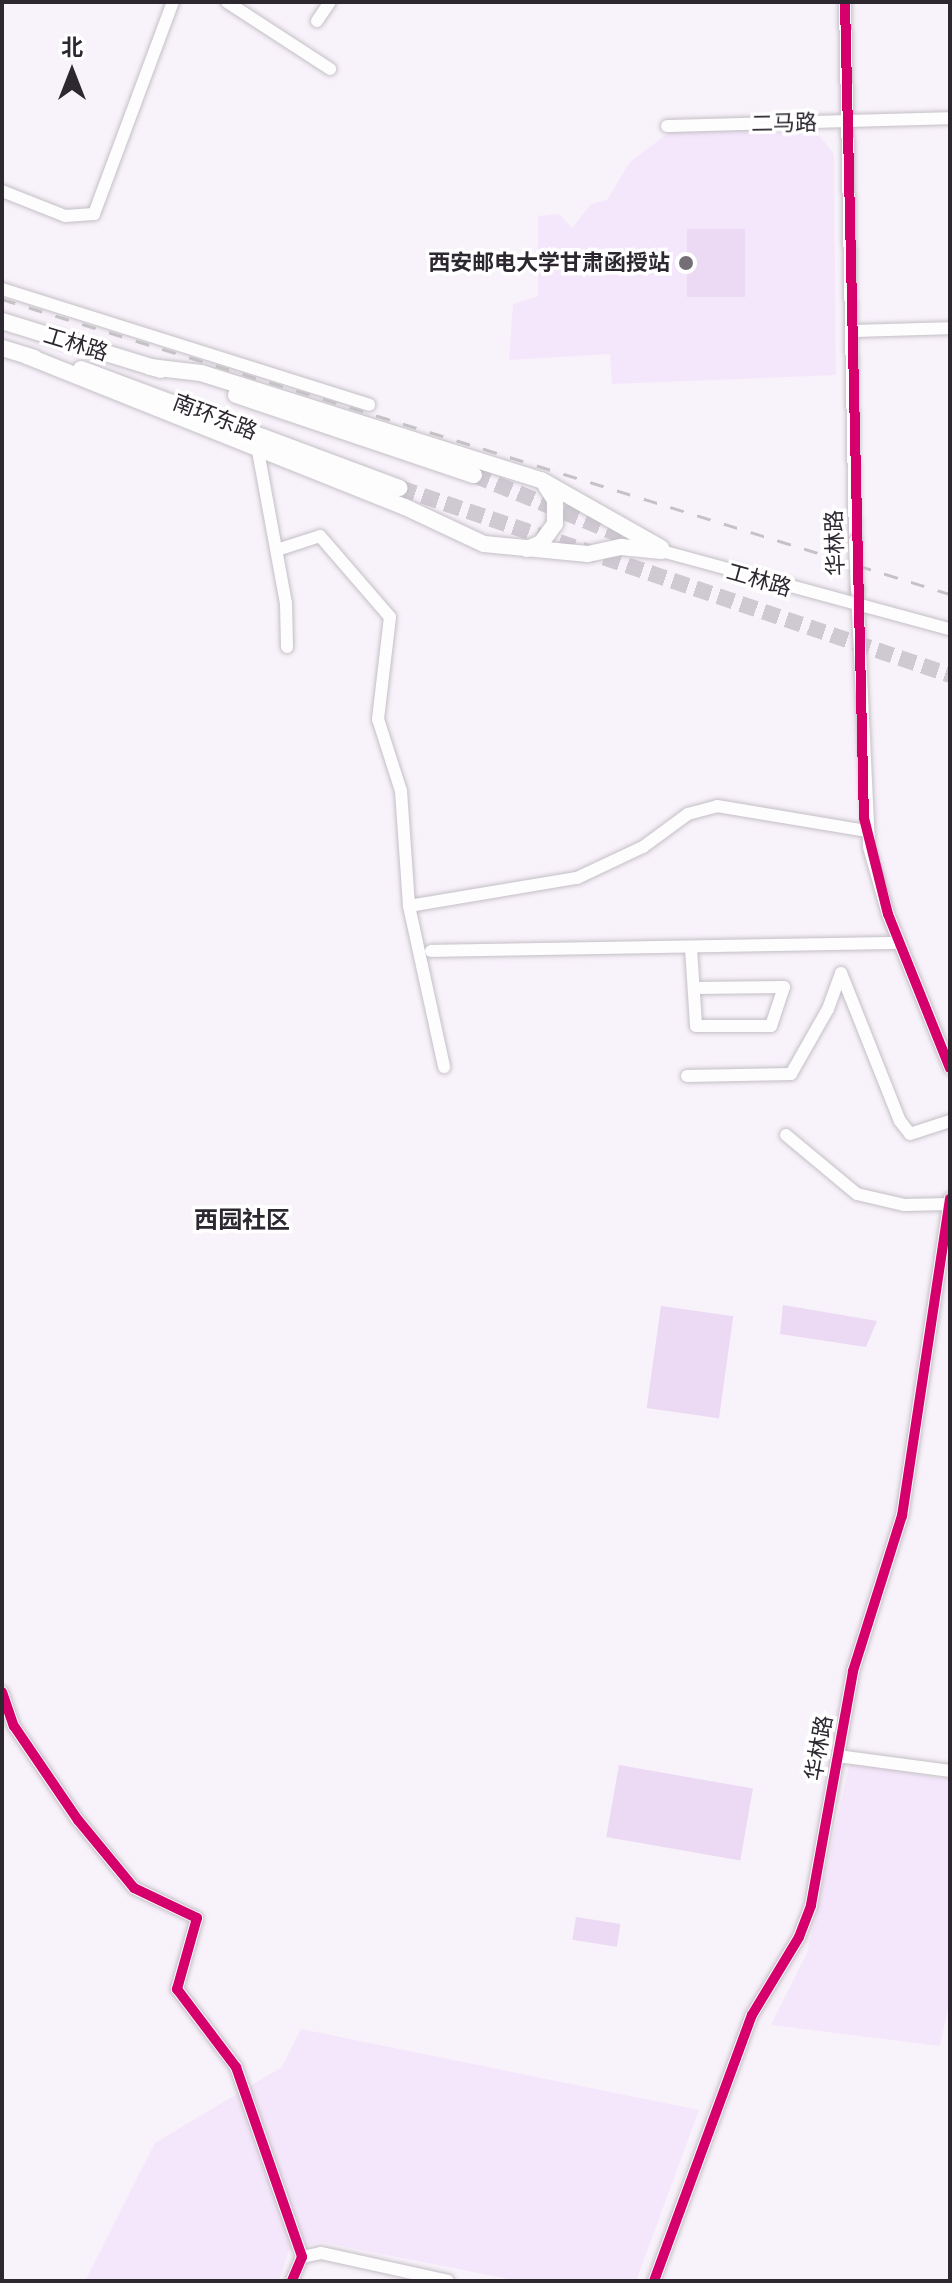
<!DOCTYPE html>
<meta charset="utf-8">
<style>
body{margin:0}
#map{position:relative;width:952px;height:2283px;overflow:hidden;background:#f8f2fa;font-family:"Roboto Condensed","Noto Sans SC",sans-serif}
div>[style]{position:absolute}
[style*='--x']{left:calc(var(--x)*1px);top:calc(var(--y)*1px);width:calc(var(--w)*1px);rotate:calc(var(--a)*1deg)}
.built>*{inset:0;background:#f5e7fb}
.green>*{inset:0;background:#ecd9f3;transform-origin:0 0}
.highway-tunnel>*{height:16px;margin-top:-8px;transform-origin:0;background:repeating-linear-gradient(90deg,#cfc9d2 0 16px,transparent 0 24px)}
.roads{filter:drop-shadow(0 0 2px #c4bfc6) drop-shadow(0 0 2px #c4bfc6)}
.minor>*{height:12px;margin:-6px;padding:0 6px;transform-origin:6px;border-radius:6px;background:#fefdfe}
.highway>*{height:16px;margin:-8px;padding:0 8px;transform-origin:8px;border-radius:8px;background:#fefdfe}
.rail>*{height:3px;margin-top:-1.5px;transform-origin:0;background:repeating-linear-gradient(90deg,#c4c2c5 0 14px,transparent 0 28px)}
.bridges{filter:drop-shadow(0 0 2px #c4bfc6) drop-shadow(0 0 2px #c4bfc6)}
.minor-bridge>*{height:12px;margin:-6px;padding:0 6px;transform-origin:6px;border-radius:6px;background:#fefdfe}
.cycleway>*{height:10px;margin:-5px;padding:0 5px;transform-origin:5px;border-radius:5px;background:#d6006c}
.dots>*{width:22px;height:22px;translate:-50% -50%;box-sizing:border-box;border:4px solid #fff;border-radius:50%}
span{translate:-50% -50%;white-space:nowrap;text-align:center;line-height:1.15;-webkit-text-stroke:7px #fff;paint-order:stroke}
.street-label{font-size:22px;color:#2d2730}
.poi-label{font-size:22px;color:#2d2730;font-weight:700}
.right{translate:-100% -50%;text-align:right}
.neighbourhood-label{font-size:24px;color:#2d2730;font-weight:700}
.frame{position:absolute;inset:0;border:4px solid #2d2730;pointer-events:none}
.north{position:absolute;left:32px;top:32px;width:80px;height:80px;-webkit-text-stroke:6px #fff;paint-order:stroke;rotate:0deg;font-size:22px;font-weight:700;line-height:32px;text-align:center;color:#2d2730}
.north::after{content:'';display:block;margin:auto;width:28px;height:36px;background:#2d2730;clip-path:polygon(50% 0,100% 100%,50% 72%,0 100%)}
</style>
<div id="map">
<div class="built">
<i style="clip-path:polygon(675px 128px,814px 129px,834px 154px,836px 375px,612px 384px,610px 354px,509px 360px,513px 304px,538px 296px,538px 216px,559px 214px,572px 228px,591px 204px,607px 200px,630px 162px)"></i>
<i style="clip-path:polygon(850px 1762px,950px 1780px,950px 1998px,940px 2046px,771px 2025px,807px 1953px)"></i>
<i style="clip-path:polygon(301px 2029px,699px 2110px,636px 2281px,519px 2281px,321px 2242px,289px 2250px,279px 2281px,85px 2281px,155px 2143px,282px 2067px)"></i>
</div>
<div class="green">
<i style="left:687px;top:229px;width:58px;height:68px"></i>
<i style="clip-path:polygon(783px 1305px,877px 1321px,866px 1347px,780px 1334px)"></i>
<i style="left:661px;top:1306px;width:73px;height:103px;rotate:8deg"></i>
<i style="left:619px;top:1765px;width:136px;height:73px;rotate:10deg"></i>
<i style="left:576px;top:1917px;width:45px;height:23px;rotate:9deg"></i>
</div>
<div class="highway-tunnel">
<i style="--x:474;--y:475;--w:185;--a:22.3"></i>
<i style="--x:400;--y:488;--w:581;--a:18.78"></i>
</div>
<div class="roads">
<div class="minor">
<i style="--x:227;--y:2;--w:123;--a:33"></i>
<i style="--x:845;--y:2;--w:539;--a:88.94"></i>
<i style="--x:317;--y:21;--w:23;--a:-56"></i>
<i style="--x:667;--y:126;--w:283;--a:-1.6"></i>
<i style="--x:2;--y:191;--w:68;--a:21.6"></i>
<i style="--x:65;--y:216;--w:29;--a:-4"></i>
<i style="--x:94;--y:214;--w:226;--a:-69.6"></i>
<i style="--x:2;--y:289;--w:385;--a:17.5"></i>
<i style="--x:851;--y:331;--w:99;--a:-1.7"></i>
<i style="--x:258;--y:451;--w:155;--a:79.6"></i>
<i style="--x:286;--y:603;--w:44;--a:88.7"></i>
<i style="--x:277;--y:550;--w:45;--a:-18"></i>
<i style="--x:320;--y:536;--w:107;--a:49.2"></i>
<i style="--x:390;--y:617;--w:103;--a:96.7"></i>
<i style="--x:378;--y:719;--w:76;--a:72.3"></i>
<i style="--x:401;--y:791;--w:115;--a:86"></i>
<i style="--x:409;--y:906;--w:165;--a:77.7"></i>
<i style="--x:662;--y:551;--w:298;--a:15.2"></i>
<i style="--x:857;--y:590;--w:257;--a:87.3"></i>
<i style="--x:869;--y:847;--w:70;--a:74.2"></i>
<i style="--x:888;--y:914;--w:166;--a:68.1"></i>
<i style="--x:409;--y:906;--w:170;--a:-9.5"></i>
<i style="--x:577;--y:878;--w:73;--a:-25.2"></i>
<i style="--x:643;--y:847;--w:56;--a:-36.3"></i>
<i style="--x:688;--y:814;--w:30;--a:-15"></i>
<i style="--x:717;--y:806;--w:151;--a:9.5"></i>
<i style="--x:691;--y:948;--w:78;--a:86.3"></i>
<i style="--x:696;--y:1026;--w:75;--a:0"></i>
<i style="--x:771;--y:1026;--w:41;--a:-71.6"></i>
<i style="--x:784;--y:987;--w:90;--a:179.4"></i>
<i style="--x:431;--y:951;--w:468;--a:-1"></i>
<i style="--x:687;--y:1076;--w:104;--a:-1.1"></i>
<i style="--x:791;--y:1074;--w:75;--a:-60.4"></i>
<i style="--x:828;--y:1009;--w:38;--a:-70"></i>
<i style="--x:841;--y:973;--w:159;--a:68.3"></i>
<i style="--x:900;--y:1121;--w:16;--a:52"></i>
<i style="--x:910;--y:1134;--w:42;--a:-18"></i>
<i style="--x:786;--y:1135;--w:92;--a:39.7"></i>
<i style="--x:857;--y:1194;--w:48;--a:13.2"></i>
<i style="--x:904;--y:1205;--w:45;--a:-1.3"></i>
<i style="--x:2;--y:1692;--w:36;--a:71"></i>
<i style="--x:14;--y:1726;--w:114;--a:55.8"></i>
<i style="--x:78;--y:1820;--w:88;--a:50.5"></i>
<i style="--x:134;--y:1888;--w:70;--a:25.5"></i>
<i style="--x:197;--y:1918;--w:74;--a:105.7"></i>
<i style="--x:177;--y:1989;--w:98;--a:52.9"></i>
<i style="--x:236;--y:2067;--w:201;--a:70.8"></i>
<i style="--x:302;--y:2257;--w:26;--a:113"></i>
<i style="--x:838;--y:1756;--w:113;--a:7.6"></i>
<i style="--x:302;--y:2257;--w:19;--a:-12"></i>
<i style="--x:321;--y:2253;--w:130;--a:12.4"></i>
<i style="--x:654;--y:2281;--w:283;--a:-69.8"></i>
<i style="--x:752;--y:2015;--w:91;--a:-58.9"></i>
<i style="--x:799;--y:1937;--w:34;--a:-69"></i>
<i style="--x:811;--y:1905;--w:238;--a:-79.8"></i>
<i style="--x:853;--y:1671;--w:163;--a:-72.5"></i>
<i style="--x:902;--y:1516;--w:321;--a:-81.4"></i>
</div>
<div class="highway">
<i style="--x:2;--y:321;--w:166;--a:17.1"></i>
<i style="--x:2;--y:348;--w:34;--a:17"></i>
<i style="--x:27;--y:356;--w:407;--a:21.8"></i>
<i style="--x:405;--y:507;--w:87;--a:25.1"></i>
<i style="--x:484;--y:544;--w:104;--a:5.5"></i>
<i style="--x:588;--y:554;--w:34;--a:-12"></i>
<i style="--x:621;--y:547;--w:41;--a:5.6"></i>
<i style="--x:150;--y:367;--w:51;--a:6.7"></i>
<i style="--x:201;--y:373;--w:356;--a:17.5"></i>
<i style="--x:541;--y:480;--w:138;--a:29.5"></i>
<i style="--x:81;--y:369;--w:340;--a:20.5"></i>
<i style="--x:236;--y:395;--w:251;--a:18.6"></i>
<i style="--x:527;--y:549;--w:15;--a:-23"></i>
<i style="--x:541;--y:543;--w:24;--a:-54"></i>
<i style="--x:555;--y:524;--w:24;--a:-90"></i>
<i style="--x:555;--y:500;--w:17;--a:-123"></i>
</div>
</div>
<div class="rail">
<i style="--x:2;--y:299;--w:993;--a:17.29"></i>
</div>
<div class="bridges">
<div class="minor-bridge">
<i style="--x:855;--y:541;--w:49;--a:87.7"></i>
</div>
</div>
<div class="cycleway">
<i style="--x:845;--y:2;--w:816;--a:88.67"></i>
<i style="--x:864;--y:818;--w:99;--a:76"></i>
<i style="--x:888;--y:914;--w:166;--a:68.1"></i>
<i style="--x:2;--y:1692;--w:36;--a:71"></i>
<i style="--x:14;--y:1726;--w:114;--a:55.8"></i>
<i style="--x:78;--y:1820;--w:88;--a:50.5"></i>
<i style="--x:134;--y:1888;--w:70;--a:25.5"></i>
<i style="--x:197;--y:1918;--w:74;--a:105.7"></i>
<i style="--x:177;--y:1989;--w:98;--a:52.9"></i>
<i style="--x:236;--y:2067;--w:201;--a:70.8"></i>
<i style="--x:302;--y:2257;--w:26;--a:113"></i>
<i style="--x:654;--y:2281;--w:283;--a:-69.8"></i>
<i style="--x:752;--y:2015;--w:91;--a:-58.9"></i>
<i style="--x:799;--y:1937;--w:34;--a:-69"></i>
<i style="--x:811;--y:1905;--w:238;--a:-79.8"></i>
<i style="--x:853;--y:1671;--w:163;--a:-72.5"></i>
<i style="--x:902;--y:1516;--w:321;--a:-81.4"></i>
</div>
<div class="dots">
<i style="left:686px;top:263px;background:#746e77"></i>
</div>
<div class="street-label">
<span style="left:784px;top:123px;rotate:-1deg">二马路</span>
<span style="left:76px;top:344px;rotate:17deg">工林路</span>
<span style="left:215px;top:417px;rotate:21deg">南环东路</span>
<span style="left:835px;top:543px;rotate:-92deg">华林路</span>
<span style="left:759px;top:580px;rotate:16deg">工林路</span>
<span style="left:819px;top:1748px;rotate:-80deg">华林路</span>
</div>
<div class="poi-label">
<span class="right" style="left:670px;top:263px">西安邮电大学甘肃函授站</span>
</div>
<div class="neighbourhood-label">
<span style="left:242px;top:1221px">西园社区</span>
</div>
<div class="frame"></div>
<div class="north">北</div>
</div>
